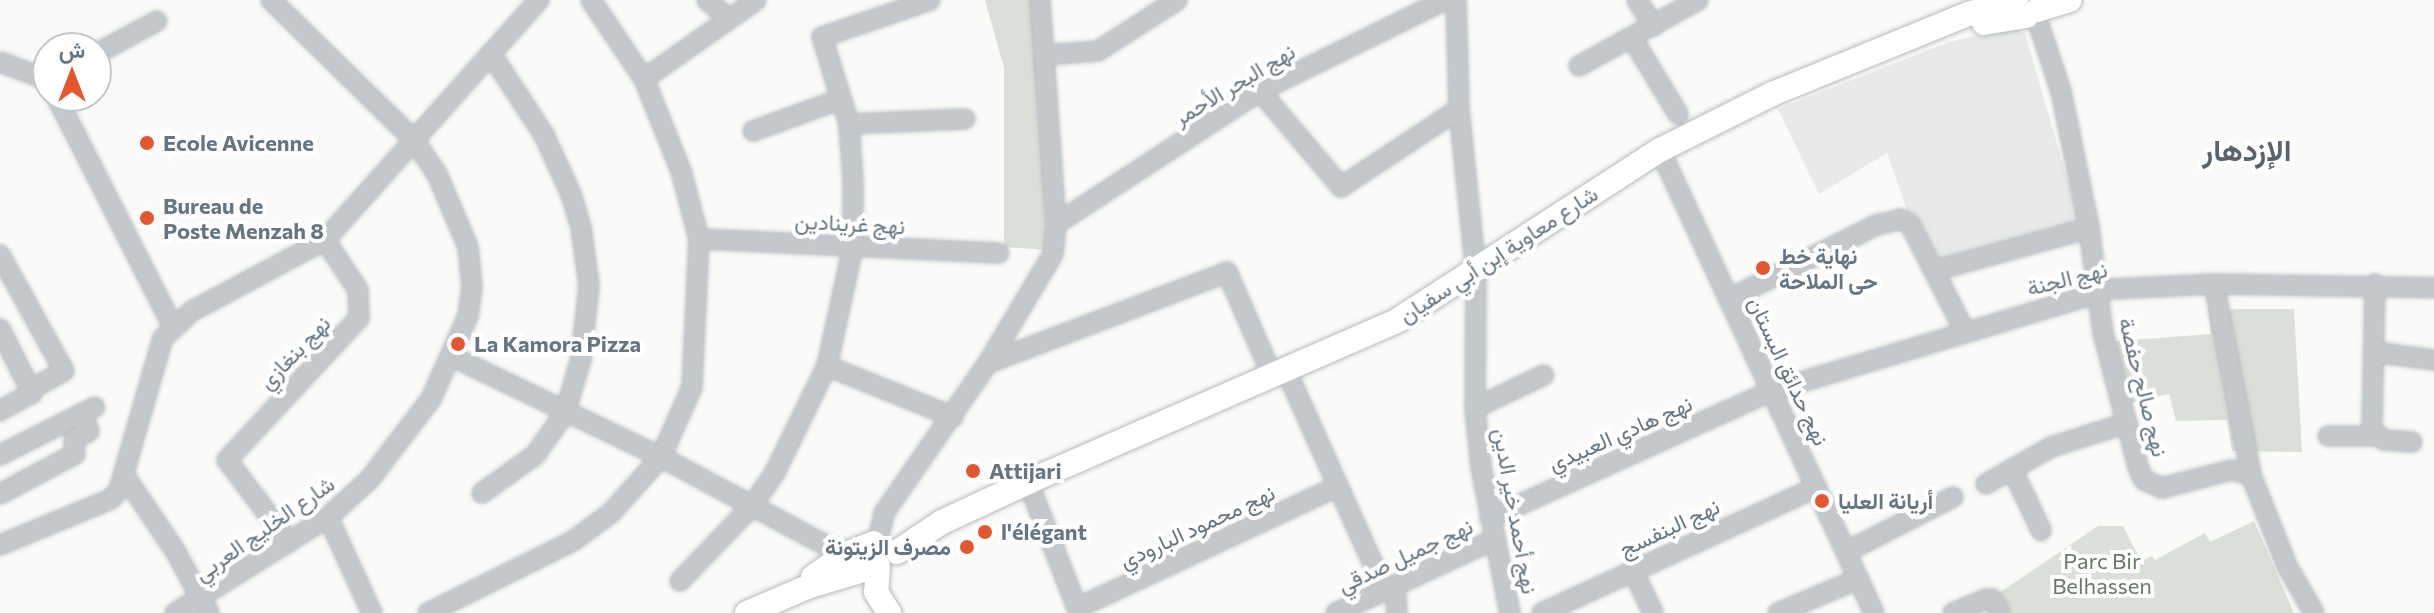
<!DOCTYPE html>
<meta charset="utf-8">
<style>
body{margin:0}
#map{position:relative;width:2434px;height:613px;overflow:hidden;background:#fafaf8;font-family:Commissioner,Vazirmatn,sans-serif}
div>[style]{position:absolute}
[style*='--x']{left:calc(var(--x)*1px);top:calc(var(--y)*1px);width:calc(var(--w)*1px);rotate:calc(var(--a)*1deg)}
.built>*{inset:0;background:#e8e9e9}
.green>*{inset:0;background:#dadfd7}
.roads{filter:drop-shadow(0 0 2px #b5babe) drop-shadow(0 0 2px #b5babe)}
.minor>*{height:18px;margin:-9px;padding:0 9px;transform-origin:9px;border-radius:9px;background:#c3c8cc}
.major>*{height:24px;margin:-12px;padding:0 12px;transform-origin:12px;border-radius:12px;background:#fff}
.dots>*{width:22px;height:22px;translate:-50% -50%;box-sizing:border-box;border:4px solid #fff;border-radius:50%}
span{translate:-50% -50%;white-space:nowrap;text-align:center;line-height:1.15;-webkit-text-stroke:8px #fff;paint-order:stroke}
.street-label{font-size:22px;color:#657683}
.poi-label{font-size:22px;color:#657683;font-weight:700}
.left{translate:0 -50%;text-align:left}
.right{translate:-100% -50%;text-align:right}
.park-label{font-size:22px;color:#687a64}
.district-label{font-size:30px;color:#57646e;font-weight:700}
.north{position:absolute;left:32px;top:32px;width:80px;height:80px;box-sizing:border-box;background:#fff;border:2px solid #c1c8cd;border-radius:50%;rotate:0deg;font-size:22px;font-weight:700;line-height:32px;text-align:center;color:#657683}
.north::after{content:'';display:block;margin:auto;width:28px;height:36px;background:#e4572e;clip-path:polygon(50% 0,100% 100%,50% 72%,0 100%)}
</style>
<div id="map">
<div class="built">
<i style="clip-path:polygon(2007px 28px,2025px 33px,2084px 237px,1941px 273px,1907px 210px,1887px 153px,1819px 194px,1778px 109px,1949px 42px)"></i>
</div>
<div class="green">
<i style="clip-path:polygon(985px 0,1032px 0,1048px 250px,1004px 247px,1004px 68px)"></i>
<i style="clip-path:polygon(2208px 309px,2294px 309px,2302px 452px,2232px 451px,2227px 420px,2176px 421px,2169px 394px,2123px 405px,2106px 342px,2211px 334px)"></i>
<i style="clip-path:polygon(2254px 521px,2294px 613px,2011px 613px,1999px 593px,2098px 526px,2123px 526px,2141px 561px,2152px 556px,2155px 560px,2205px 533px,2210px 542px)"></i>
</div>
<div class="roads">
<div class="minor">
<i style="--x:707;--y:0;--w:29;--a:41"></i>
<i style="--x:1456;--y:0;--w:109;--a:88.4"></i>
<i style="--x:1459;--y:109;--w:165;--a:84.1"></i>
<i style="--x:1476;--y:273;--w:135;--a:90.4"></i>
<i style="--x:1475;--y:408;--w:59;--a:84.2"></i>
<i style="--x:1481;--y:467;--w:149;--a:78.8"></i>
<i style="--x:1637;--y:0;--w:31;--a:57"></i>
<i style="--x:2035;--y:13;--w:82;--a:71.6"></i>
<i style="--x:2061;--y:91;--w:140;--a:78.4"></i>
<i style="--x:2089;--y:228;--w:106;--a:82.4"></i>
<i style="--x:2103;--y:333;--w:142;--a:75.3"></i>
<i style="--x:2139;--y:470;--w:11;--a:63"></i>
<i style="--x:2144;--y:480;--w:20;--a:24"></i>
<i style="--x:2162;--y:488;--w:71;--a:-14.6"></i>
<i style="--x:2231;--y:470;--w:21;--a:14"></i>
<i style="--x:2251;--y:475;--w:98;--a:68.4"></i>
<i style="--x:2287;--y:566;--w:54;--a:60.1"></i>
<i style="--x:1632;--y:38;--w:89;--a:58.8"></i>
<i style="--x:96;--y:54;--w:69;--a:-28.4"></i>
<i style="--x:1045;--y:55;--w:53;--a:-4.3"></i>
<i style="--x:1098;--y:51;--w:94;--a:-32.8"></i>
<i style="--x:0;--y:62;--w:51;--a:20.6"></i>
<i style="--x:1579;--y:66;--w:136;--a:-29"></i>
<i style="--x:644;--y:79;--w:137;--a:-35.2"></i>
<i style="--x:1260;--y:91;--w:126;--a:49.8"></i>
<i style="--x:1341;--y:187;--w:141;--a:-33.5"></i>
<i style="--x:56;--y:96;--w:259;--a:63.1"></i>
<i style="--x:849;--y:124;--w:116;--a:-2.5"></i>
<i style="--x:753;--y:131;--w:94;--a:-20"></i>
<i style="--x:1660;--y:150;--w:510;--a:65.19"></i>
<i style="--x:1056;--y:224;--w:244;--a:-33.1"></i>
<i style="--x:1260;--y:91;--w:206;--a:-26.2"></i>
<i style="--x:699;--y:239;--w:300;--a:2.7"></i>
<i style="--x:0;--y:255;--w:132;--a:61.1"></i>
<i style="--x:64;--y:371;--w:37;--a:151"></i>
<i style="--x:1937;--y:270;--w:158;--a:-15.4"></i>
<i style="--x:2214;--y:284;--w:195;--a:79"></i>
<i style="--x:2375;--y:284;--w:147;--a:91.2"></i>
<i style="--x:2372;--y:431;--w:15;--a:37"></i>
<i style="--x:2384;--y:440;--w:28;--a:4"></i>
<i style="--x:1729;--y:299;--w:165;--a:-26.7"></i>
<i style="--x:1876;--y:225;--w:26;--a:-13"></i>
<i style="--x:1901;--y:219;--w:10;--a:29"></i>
<i style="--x:1910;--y:224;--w:119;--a:63"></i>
<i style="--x:0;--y:329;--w:72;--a:63.4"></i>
<i style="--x:32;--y:393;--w:37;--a:151"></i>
<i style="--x:2374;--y:352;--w:61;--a:7.6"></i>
<i style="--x:453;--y:357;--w:231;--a:25.7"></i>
<i style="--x:661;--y:457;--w:208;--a:28.2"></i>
<i style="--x:988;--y:363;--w:256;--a:-20.8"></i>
<i style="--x:1227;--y:272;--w:112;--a:66.4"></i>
<i style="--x:827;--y:366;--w:136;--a:22"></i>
<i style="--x:1285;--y:368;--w:243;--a:65.8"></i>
<i style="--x:1475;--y:408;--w:76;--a:-25.6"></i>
<i style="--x:2328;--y:436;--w:47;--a:0"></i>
<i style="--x:0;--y:455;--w:106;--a:-26.8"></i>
<i style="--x:2012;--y:469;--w:68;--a:64.6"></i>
<i style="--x:124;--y:475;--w:89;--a:56"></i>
<i style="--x:174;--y:549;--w:73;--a:61.3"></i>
<i style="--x:1028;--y:482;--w:141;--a:68.7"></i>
<i style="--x:1986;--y:484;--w:75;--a:-29.6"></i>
<i style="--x:2051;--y:447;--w:80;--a:-17.5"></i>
<i style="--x:482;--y:493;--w:65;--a:-35.6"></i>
<i style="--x:535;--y:455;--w:52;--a:-54.5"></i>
<i style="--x:565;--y:413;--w:56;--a:-73.5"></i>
<i style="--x:581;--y:359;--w:74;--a:-83.8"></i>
<i style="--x:589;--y:285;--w:59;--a:-97.9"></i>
<i style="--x:581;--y:227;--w:37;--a:-107"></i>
<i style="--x:570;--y:192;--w:63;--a:-114.5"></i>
<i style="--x:544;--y:135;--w:97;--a:-123.2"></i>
<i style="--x:0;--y:494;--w:85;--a:-28.1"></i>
<i style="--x:75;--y:454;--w:15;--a:-94"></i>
<i style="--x:74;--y:439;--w:17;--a:-28"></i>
<i style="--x:89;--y:431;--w:19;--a:-115"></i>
<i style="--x:328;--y:517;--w:106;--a:65.4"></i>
<i style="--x:1490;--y:518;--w:308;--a:-24.3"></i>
<i style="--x:1771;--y:391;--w:356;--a:-16.7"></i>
<i style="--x:2112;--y:289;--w:102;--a:-2.8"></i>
<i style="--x:2214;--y:284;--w:220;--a:1"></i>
<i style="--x:878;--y:540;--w:28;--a:-77"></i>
<i style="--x:884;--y:513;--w:183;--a:-55.3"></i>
<i style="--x:988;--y:363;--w:127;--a:-59.2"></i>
<i style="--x:1053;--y:254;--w:30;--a:-84"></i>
<i style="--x:1056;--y:224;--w:225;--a:-94.1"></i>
<i style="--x:289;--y:542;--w:103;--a:-127.1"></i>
<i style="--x:227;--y:460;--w:194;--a:-47.1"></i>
<i style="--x:359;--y:318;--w:28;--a:-92"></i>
<i style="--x:358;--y:290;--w:60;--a:-123.4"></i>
<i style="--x:0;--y:545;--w:120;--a:-22.5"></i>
<i style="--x:111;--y:499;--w:12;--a:-48"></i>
<i style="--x:119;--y:490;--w:158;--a:-73.9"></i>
<i style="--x:163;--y:338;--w:40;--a:-43"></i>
<i style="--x:192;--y:311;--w:151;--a:-28.1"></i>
<i style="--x:325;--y:240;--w:322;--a:-48.3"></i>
<i style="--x:1848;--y:551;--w:118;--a:-27.2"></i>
<i style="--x:1633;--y:571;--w:47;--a:64.5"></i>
<i style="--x:680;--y:581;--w:103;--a:-46.2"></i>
<i style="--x:751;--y:507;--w:40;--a:-55.1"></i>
<i style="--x:774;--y:474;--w:120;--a:-63.9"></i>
<i style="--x:827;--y:366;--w:122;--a:-77.7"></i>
<i style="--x:853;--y:247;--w:66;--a:-90"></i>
<i style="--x:853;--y:181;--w:57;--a:-94"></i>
<i style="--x:849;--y:124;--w:91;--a:-107.2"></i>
<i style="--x:822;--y:37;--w:114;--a:-18.9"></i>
<i style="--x:1395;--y:585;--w:28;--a:86"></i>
<i style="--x:1077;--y:608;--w:287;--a:-25"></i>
<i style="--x:175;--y:613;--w:181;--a:-32.1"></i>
<i style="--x:328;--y:517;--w:55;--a:-42.1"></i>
<i style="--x:369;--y:480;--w:102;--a:-52.6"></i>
<i style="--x:431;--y:399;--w:91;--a:-66"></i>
<i style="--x:468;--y:316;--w:29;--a:-82"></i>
<i style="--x:472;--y:287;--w:40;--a:-95.7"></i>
<i style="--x:468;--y:247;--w:79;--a:-113"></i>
<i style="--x:437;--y:174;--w:41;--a:-124.1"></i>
<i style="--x:414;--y:140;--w:200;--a:-135.6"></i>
<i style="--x:428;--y:613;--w:162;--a:-26.4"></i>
<i style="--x:573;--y:541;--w:47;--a:-36.4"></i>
<i style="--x:611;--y:513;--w:75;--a:-48.2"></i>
<i style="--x:661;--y:457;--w:77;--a:-66.1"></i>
<i style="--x:692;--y:387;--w:148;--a:-87.3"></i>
<i style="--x:699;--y:239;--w:70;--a:-104.8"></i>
<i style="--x:681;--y:171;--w:99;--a:-111.9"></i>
<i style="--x:644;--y:79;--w:95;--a:-123.9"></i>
<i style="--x:1336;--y:613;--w:173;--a:-24.9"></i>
<i style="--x:1542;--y:613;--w:302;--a:-24.6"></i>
<i style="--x:1778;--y:613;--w:87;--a:-23"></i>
<i style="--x:1953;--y:613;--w:36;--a:-23"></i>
<i style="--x:1986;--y:599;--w:6;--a:0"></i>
<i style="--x:1992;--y:599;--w:16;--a:60"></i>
</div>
<div class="major">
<i style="--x:2037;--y:10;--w:34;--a:-17"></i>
<i style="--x:1984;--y:23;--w:43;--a:-9.5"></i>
<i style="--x:897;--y:552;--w:54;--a:-33.7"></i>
<i style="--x:942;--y:522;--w:95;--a:-24.9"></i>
<i style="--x:1028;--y:482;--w:404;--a:-23.6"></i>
<i style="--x:1398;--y:320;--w:312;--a:-33"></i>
<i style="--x:1660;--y:150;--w:125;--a:-26.6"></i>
<i style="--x:1772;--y:94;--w:212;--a:-22.2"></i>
<i style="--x:1968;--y:14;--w:50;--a:-16.3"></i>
<i style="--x:878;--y:566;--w:26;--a:94"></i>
<i style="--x:876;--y:592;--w:25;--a:58"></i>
<i style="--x:813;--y:577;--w:38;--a:-35"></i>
<i style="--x:844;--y:555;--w:32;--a:-22"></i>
<i style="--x:747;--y:613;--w:69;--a:-23.2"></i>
<i style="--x:810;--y:586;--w:70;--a:-16.6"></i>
</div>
</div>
<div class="dots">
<i style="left:147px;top:143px;background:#e4572e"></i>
<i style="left:147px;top:218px;background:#e4572e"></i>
<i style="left:1763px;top:268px;background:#e4572e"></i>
<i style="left:458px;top:344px;background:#e4572e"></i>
<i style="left:973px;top:471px;background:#e4572e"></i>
<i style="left:1822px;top:501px;background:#e4572e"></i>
<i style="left:985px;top:532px;background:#e4572e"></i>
<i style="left:967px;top:547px;background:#e4572e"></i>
</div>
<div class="street-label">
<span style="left:1234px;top:84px;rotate:-31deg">نهج البحر الأحمر</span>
<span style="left:850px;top:223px;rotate:3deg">نهج غرينادين</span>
<span style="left:1498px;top:254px;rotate:-33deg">شارع معاوية إبن أبي سفيان</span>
<span style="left:2067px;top:278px;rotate:-14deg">نهج الجنة</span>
<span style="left:294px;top:352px;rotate:-46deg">نهج بنغازي</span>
<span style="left:1789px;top:371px;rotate:65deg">نهج حدائق البستان</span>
<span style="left:2144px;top:387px;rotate:76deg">نهج صالح حفصة</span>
<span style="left:1620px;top:433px;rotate:-24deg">نهج هادي العبيدي</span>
<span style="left:1516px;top:511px;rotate:80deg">نهج أحمد خير الدين</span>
<span style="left:1197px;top:526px;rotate:-25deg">نهج محمود البارودي</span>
<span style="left:1669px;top:527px;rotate:-25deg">نهج البنفسج</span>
<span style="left:264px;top:528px;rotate:-35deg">شارع الخليج العربي</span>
<span style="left:1405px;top:555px;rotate:-25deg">نهج جميل صدقي</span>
</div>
<div class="poi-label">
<span class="left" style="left:163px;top:143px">Ecole Avicenne</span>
<span class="left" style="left:163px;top:218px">Bureau de<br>Poste Menzah 8</span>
<span class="left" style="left:1779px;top:268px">نهاية خط<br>حى الملاحة</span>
<span class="left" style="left:474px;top:344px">La Kamora Pizza</span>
<span class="left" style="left:989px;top:471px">Attijari</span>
<span class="left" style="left:1838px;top:501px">أريانة العليا</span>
<span class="left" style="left:1001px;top:532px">l'élégant</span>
<span class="right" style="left:951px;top:547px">مصرف الزيتونة</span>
</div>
<div class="park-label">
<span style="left:2102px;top:573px">Parc Bir<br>Belhassen</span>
</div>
<div class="district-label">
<span style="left:2247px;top:149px">الإزدهار</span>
</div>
<div class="north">ش</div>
</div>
